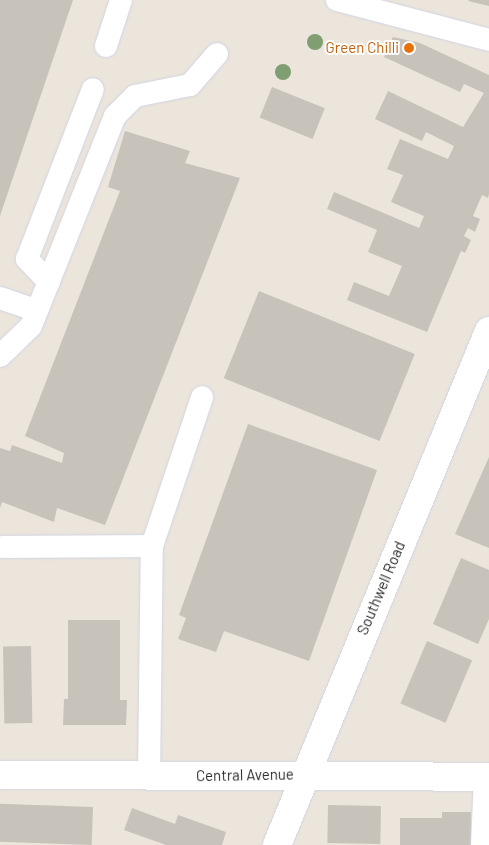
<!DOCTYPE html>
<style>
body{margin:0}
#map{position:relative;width:489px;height:845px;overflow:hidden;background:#ebe5dc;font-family:Barlow,sans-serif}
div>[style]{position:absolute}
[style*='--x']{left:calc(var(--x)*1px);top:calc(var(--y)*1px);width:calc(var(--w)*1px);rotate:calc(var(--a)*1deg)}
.building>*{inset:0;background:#c7c3bb;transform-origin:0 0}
.roads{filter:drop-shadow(0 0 1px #d1d4e2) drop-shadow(0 0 1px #d1d4e2)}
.lane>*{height:22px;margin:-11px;padding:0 11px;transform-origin:11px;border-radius:11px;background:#fff}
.street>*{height:28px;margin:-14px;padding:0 14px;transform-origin:14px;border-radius:14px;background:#fff}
.trees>*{width:16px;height:16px;margin:-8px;border-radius:50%;background:#809e72}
.dots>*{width:14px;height:14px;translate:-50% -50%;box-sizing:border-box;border:2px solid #fff;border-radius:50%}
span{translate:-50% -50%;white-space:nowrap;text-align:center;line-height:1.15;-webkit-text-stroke:4px #fff;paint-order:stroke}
.food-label{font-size:15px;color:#c56008}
.right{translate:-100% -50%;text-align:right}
.street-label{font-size:15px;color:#2a2a2a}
</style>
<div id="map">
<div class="building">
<i style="clip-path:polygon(0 0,73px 0,0 216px)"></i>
<i style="clip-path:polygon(489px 0,489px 6px,468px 1px,469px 0)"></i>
<i style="clip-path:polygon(393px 37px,420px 43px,489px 75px,489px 194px,488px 198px,482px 195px,473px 216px,480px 219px,475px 232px,468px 228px,464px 236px,471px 240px,465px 253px,461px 251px,427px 332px,347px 300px,354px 282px,389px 296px,402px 266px,368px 252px,377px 230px,327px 209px,334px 192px,419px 228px,424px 216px,391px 202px,403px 175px,387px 169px,400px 139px,448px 159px,454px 146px,426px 132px,422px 141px,375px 119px,388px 91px,463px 127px,484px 93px,464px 84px,460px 92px,384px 57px)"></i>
<i style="left:272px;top:87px;width:57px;height:33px;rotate:22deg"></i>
<i style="clip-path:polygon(125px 131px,190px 151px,185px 163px,240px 178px,105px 525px,57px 508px,54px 522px,2px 502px,0 508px,0 448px,10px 451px,12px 445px,62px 463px,64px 453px,25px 436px,120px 191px,108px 187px)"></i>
<i style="left:259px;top:291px;width:168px;height:94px;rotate:22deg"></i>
<i style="clip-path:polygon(248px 424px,377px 470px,309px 661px,224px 631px,216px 652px,178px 639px,186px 618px,179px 615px)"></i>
<i style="clip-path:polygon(489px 457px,489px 548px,455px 534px)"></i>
<i style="clip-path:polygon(461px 558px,489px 570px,489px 619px,478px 644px,433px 624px)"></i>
<i style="clip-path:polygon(68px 620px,120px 620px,120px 700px,127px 700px,126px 725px,63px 725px,64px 699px,68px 699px)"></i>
<i style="left:427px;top:641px;width:49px;height:68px;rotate:23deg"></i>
<i style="left:31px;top:646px;width:77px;height:28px;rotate:89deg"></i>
<i style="left:328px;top:805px;width:53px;height:38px;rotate:1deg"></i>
<i style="left:93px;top:807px;width:38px;height:93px;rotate:92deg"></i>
<i style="clip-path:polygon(132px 808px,175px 824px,178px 815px,226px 832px,222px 845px,166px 845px,124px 830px)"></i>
<i style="clip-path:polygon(442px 812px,471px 812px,471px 845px,400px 845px,400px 818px,442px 818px)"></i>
</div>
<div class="roads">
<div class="lane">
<i style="--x:337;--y:0;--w:157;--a:14.7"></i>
<i style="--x:106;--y:46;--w:48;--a:-71.9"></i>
<i style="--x:49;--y:282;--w:32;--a:-134"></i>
<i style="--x:27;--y:259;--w:182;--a:-68.8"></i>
<i style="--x:0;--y:298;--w:39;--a:19"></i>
<i style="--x:0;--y:356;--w:43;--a:-44.1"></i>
<i style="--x:31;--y:326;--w:226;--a:-68.2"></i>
<i style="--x:115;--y:116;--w:28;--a:-45"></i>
<i style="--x:135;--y:96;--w:56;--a:-11.3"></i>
<i style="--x:190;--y:85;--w:41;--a:-48.9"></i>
<i style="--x:3;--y:547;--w:149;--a:-0.4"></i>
<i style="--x:149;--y:776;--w:230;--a:-89.3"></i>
<i style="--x:152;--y:546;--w:157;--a:-71.4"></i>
<i style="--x:482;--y:845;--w:68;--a:-87.5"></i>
</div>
<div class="street">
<i style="--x:0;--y:775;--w:489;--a:0.2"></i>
<i style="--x:277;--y:845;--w:556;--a:-67.59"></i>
</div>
</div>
<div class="trees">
<i style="left:315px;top:42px"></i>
<i style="left:283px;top:72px"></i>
</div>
<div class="dots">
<i style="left:409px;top:48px;background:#e8710a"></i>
</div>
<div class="food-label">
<span class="right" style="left:399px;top:48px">Green Chilli</span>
</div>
<div class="street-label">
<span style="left:381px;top:588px;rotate:-67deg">Southwell Road</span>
<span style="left:245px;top:775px;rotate:-1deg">Central Avenue</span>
</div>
</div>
